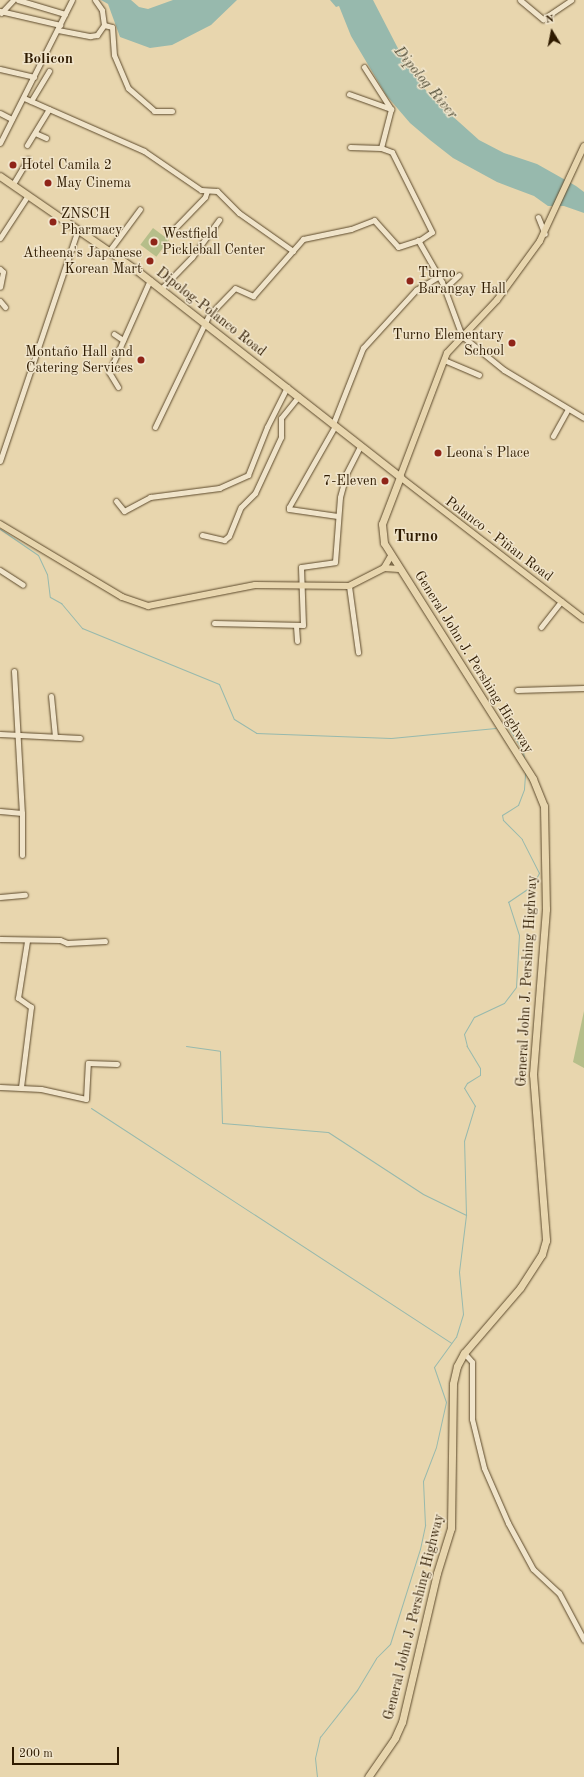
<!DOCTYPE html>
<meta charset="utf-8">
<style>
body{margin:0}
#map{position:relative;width:584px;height:1777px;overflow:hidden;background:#e8d6ae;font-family:"Old Standard TT",serif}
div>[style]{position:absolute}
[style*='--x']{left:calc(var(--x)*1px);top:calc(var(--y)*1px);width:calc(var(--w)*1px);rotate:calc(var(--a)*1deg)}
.green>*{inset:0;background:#b6be8a;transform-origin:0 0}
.water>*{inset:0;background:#97b9ad}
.stream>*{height:1px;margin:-0.5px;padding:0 0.5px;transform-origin:0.5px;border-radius:0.5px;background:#97b9ad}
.roads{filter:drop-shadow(0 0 1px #5d4a2c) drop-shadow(0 0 1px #5d4a2c)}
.minor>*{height:5px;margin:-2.5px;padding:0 2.5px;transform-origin:2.5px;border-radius:2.5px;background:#f0e4ca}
.major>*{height:6px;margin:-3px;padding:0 3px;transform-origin:3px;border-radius:3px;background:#e8d6ae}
.highway>*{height:7px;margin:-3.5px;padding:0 3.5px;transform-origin:3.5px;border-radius:3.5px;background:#e8d6ae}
.dots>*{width:11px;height:11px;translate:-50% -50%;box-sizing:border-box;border:2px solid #f0e4ca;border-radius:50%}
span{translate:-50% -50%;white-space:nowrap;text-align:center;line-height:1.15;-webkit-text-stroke:3px #f0e4ca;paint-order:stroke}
.poi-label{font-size:14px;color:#2f1b00}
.left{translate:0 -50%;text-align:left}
.right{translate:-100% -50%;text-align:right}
.street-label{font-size:14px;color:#2f1b00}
.neighbourhood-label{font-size:15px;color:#2f1b00;font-weight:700}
.water-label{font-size:15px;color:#4e4a34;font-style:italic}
.quarter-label{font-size:16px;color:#2f1b00;font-weight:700}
.north{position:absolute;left:532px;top:12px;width:40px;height:40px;-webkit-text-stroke:3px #f0e4ca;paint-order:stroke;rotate:350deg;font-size:11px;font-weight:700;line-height:16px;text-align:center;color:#2f1b00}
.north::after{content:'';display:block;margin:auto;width:14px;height:18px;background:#2f1b00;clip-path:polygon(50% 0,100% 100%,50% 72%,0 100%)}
.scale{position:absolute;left:12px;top:1747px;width:107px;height:18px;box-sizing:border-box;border:2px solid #2f1b00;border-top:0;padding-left:5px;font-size:12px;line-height:14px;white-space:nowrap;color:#2f1b00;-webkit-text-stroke:3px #f0e4ca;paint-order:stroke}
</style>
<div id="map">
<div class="green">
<i style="left:153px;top:228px;width:20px;height:21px;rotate:37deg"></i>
<i style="clip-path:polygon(584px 1011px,584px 1068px,573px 1062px)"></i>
</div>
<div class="water">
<i style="clip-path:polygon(101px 0,131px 0,139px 7px,148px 9px,173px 0,237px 0,211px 25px,172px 45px,150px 48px,120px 37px,108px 4px)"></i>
<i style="clip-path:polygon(330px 0,373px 0,405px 62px,430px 96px,479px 140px,504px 153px,537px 164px,576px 186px,584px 192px,584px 213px,564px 206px,548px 206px,534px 196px,497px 182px,453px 158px,430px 140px,410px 123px,386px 95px,351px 36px,339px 6px,336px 7px)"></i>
</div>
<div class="stream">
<i style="--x:0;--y:529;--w:46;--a:34.4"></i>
<i style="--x:38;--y:555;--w:21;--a:65"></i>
<i style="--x:47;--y:574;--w:23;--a:83"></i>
<i style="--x:50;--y:597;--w:13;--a:29"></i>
<i style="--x:61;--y:603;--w:33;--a:50"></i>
<i style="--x:82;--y:628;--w:148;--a:22.2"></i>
<i style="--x:219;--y:684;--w:38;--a:67"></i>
<i style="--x:234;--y:719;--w:26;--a:32"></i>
<i style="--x:256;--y:733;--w:135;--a:2.1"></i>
<i style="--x:391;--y:738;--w:105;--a:-5.4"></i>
<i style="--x:504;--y:727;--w:4;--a:0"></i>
<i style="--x:508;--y:727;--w:28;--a:58"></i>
<i style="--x:523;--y:751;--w:8;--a:83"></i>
<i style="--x:186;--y:1046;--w:34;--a:8"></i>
<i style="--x:220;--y:1051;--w:72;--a:88.4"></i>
<i style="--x:222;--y:1123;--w:106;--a:4.9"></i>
<i style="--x:328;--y:1132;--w:113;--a:33.1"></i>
<i style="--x:423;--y:1194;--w:48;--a:26"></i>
<i style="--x:91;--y:1108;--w:430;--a:33.1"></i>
<i style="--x:317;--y:1777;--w:19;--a:-96"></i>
<i style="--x:315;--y:1758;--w:22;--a:-77"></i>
<i style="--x:320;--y:1737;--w:60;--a:-51.8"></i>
<i style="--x:357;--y:1690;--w:37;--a:-59"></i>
<i style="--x:376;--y:1658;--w:20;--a:-45"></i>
<i style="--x:390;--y:1644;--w:100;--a:-72.5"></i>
<i style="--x:420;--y:1549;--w:25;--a:-78"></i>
<i style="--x:425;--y:1525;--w:44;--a:-92.6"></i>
<i style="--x:423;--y:1481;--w:36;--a:-69"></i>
<i style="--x:436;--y:1447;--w:46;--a:-77.5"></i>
<i style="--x:446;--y:1402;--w:37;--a:-109"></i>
<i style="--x:434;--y:1367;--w:37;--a:-54"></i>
<i style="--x:456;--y:1337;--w:24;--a:-73"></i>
<i style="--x:463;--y:1314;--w:42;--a:-95.4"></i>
<i style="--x:459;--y:1272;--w:57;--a:-83"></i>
<i style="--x:466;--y:1215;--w:74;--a:-91.5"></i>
<i style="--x:464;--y:1141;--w:37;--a:-73"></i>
<i style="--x:475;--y:1106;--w:21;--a:-121"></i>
<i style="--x:464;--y:1088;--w:6;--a:-59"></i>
<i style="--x:467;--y:1083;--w:15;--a:-32"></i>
<i style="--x:480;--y:1075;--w:7;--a:-90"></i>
<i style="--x:480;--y:1068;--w:26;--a:-121"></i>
<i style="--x:467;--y:1046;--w:12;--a:-104"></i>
<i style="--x:464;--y:1034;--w:20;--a:-60"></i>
<i style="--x:474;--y:1017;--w:33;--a:-25"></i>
<i style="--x:504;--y:1003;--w:20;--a:-53"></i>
<i style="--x:516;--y:987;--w:52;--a:-86.7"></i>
<i style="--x:519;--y:935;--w:35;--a:-108"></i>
<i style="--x:508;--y:902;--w:29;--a:-34"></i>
<i style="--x:532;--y:886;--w:15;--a:-62"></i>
<i style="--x:539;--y:873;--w:38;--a:-117"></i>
<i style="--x:522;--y:839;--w:27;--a:-135"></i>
<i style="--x:503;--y:820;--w:5;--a:-101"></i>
<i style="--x:502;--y:815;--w:19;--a:-32"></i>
<i style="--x:518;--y:805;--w:17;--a:-69"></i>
<i style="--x:524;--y:789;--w:16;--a:-86"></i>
</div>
<div class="roads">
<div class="minor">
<i style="--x:18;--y:0;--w:49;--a:16.6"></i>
<i style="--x:520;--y:0;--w:30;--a:40"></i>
<i style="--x:543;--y:19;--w:34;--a:-34"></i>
<i style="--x:0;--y:11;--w:62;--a:13.1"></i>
<i style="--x:1;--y:13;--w:18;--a:-47"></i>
<i style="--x:104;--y:25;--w:8;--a:14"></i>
<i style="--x:112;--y:27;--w:28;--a:86"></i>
<i style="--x:114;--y:55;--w:36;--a:67"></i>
<i style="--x:128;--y:88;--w:35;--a:41"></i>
<i style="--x:154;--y:111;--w:18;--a:0"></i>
<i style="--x:58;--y:30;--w:33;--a:11"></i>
<i style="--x:90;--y:36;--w:7;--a:-8"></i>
<i style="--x:97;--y:35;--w:12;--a:-55"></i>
<i style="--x:104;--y:25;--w:15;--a:-98"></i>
<i style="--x:102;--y:10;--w:12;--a:-125"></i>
<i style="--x:364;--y:67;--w:50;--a:57.3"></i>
<i style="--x:0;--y:69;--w:35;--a:13"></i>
<i style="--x:349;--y:94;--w:45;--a:19.7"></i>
<i style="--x:391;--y:109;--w:40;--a:104.4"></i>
<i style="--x:24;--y:98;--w:131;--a:23.8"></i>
<i style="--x:144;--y:151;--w:69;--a:34.4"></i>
<i style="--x:201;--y:190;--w:16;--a:4"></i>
<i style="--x:217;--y:191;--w:31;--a:45"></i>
<i style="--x:239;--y:213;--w:66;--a:35.1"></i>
<i style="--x:31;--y:101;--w:35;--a:-59"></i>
<i style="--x:0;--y:113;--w:13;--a:27"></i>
<i style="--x:35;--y:133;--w:12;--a:24"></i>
<i style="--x:0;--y:143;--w:160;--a:-63.3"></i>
<i style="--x:27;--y:145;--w:42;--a:-58.6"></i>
<i style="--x:13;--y:184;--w:29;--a:-59"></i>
<i style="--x:538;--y:217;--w:18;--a:68"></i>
<i style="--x:173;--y:230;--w:46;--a:-45.9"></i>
<i style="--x:205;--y:197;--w:6;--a:-72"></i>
<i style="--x:0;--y:238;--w:51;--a:-56.9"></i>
<i style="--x:418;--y:240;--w:48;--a:60.3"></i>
<i style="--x:442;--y:282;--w:58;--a:69.7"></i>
<i style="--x:462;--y:336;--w:54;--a:39"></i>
<i style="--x:504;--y:370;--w:93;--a:31"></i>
<i style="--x:109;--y:251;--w:52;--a:-53.6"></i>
<i style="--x:0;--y:269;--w:4;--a:45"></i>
<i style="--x:3;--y:272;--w:15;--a:101"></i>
<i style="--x:445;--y:288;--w:19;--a:-43"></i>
<i style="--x:161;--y:289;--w:45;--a:-45.9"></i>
<i style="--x:192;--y:257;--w:46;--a:-53.9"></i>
<i style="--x:0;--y:301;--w:8;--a:50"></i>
<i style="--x:114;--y:334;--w:11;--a:34"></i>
<i style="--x:444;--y:360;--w:38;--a:23"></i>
<i style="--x:118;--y:387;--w:17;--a:-121"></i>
<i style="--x:109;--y:372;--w:101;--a:-66"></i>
<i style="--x:333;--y:424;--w:82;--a:-68.5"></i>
<i style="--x:363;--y:348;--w:79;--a:-47.6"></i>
<i style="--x:416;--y:290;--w:27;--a:-31"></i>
<i style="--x:335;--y:426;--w:93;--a:119.6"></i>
<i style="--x:289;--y:507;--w:2;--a:90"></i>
<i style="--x:289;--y:509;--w:49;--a:8.3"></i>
<i style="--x:155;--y:427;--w:124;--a:-64.3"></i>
<i style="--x:209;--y:315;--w:37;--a:-46"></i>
<i style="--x:235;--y:288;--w:20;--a:24"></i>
<i style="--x:253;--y:296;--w:76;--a:-48.7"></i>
<i style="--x:303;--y:239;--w:49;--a:-11.8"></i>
<i style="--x:351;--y:229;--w:25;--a:-21"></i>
<i style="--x:374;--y:220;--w:36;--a:48"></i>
<i style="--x:398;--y:247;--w:23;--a:-18"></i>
<i style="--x:420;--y:240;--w:14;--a:-34"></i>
<i style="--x:432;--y:232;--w:89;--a:-116.6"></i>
<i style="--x:392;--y:152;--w:12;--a:-160"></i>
<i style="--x:381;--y:148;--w:31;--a:-178"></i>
<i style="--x:553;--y:436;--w:31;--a:-61"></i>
<i style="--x:0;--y:461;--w:245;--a:-71.4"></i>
<i style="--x:116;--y:501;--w:13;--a:51"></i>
<i style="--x:124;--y:511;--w:30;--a:-28"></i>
<i style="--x:150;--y:497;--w:70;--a:-7.4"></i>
<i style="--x:219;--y:488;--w:32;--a:-24"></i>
<i style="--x:248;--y:475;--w:52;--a:-68.4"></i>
<i style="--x:267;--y:427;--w:45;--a:-63.4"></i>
<i style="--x:202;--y:535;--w:23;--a:13"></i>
<i style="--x:224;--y:540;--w:6;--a:-39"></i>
<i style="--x:229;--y:536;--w:31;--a:-68"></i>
<i style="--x:241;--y:507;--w:20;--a:-45"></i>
<i style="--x:255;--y:493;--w:62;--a:-65.1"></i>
<i style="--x:281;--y:437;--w:19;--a:-90"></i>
<i style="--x:281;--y:418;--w:28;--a:-51"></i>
<i style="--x:0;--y:570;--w:27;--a:33"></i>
<i style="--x:349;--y:586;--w:67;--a:82.2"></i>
<i style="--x:214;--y:623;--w:89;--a:1.3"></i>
<i style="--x:303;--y:625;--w:58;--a:-92"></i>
<i style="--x:301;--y:567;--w:34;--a:-8"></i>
<i style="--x:335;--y:562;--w:65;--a:-85.6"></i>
<i style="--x:340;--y:497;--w:24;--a:-75"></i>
<i style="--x:346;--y:474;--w:31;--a:-63"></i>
<i style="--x:296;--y:626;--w:15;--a:86"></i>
<i style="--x:541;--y:627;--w:33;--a:-52"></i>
<i style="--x:14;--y:671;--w:142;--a:86.8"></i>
<i style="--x:22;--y:813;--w:42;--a:90"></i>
<i style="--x:517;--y:690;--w:67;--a:-1.7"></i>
<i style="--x:51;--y:696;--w:41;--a:84.4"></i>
<i style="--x:0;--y:734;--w:80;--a:2.9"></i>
<i style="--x:0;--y:811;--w:22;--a:5"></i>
<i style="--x:0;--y:897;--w:25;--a:-5"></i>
<i style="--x:0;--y:939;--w:60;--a:1"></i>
<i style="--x:60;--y:940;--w:8;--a:23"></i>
<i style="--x:67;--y:943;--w:38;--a:-3"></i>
<i style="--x:0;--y:1087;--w:41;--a:2.8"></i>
<i style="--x:41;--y:1089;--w:46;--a:12.5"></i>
<i style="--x:86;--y:1099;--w:36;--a:-87"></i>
<i style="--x:88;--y:1063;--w:29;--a:2"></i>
<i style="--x:21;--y:1087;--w:81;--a:-82.9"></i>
<i style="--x:31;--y:1007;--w:16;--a:-145"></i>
<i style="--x:18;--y:998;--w:58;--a:-81"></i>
<i style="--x:464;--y:1353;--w:12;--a:48"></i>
<i style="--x:472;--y:1362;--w:57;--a:90"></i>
<i style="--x:472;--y:1419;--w:50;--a:76.2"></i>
<i style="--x:484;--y:1468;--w:60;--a:66.4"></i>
<i style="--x:508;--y:1523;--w:52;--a:61.5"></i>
<i style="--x:533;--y:1569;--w:35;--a:43"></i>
<i style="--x:559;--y:1593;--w:53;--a:62"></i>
</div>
<div class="major">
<i style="--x:584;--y:146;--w:105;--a:114.9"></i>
<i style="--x:540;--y:241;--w:73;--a:126.1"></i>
<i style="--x:497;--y:300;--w:73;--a:133.3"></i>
<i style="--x:447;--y:353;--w:133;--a:110.8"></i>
<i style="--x:400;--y:477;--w:232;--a:37.7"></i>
<i style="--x:0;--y:524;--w:142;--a:30.9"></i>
<i style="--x:122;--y:597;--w:28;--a:19"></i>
<i style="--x:148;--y:606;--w:109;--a:-11.1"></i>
<i style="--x:255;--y:585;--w:94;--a:0.6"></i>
<i style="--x:349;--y:586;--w:39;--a:-27"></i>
<i style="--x:384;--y:568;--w:14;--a:-60"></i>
<i style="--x:384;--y:568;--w:15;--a:4"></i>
</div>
<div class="highway">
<i style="--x:0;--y:176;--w:164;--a:34.6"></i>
<i style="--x:135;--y:269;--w:337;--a:38.1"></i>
<i style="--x:400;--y:477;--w:50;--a:111"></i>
<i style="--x:382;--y:524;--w:19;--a:84"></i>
<i style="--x:384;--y:543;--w:279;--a:57.7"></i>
<i style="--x:533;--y:779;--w:29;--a:68"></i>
<i style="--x:544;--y:806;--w:103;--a:88.9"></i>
<i style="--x:546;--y:909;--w:166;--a:94.5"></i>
<i style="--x:533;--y:1074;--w:167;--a:85.5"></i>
<i style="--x:546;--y:1240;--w:15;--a:106"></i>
<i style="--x:542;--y:1254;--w:40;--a:122.9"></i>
<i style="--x:520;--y:1288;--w:86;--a:130.7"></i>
<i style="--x:464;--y:1353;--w:15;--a:118"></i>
<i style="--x:457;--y:1366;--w:18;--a:103"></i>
<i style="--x:453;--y:1384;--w:144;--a:90.8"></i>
<i style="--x:451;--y:1528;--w:47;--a:107.3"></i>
<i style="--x:437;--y:1573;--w:153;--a:103.2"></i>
<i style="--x:402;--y:1722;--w:17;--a:114"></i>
<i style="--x:395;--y:1738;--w:47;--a:124.7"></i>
</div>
</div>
<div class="dots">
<i style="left:13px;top:165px;background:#8f2418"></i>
<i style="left:48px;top:183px;background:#8f2418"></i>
<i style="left:53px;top:222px;background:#8f2418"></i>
<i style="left:154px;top:242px;background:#8f2418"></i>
<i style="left:150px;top:261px;background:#8f2418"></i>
<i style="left:410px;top:281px;background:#8f2418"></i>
<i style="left:512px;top:343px;background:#8f2418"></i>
<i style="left:141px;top:360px;background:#8f2418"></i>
<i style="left:438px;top:453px;background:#8f2418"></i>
<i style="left:385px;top:481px;background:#8f2418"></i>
</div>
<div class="poi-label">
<span class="left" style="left:21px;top:165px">Hotel Camila 2</span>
<span class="left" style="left:56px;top:183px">May Cinema</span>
<span class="left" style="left:61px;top:222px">ZNSCH<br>Pharmacy</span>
<span class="left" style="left:162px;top:242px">Westfield<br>Pickleball Center</span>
<span class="right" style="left:142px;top:261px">Atheena's Japanese<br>Korean Mart</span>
<span class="left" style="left:418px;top:281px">Turno<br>Barangay Hall</span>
<span class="right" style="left:504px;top:343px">Turno Elementary<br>School</span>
<span class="right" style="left:133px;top:360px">Montaño Hall and<br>Catering Services</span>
<span class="left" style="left:446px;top:453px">Leona's Place</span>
<span class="right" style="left:377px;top:481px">7-Eleven</span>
</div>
<div class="street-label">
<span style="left:211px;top:312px;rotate:38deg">Dipolog-Polanco Road</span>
<span style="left:499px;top:539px;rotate:37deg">Polanco - Piñan Road</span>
<span style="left:474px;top:662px;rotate:58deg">General John J. Pershing Highway</span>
<span style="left:527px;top:981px;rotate:-87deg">General John J. Pershing Highway</span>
<span style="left:414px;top:1617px;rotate:-76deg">General John J. Pershing Highway</span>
</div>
<div class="neighbourhood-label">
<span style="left:48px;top:60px">Bolicon</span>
</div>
<div class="water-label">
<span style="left:425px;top:83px;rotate:50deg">Dipolog River</span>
</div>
<div class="quarter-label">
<span style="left:416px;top:537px">Turno</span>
</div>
<div class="north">N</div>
<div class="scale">200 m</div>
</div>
